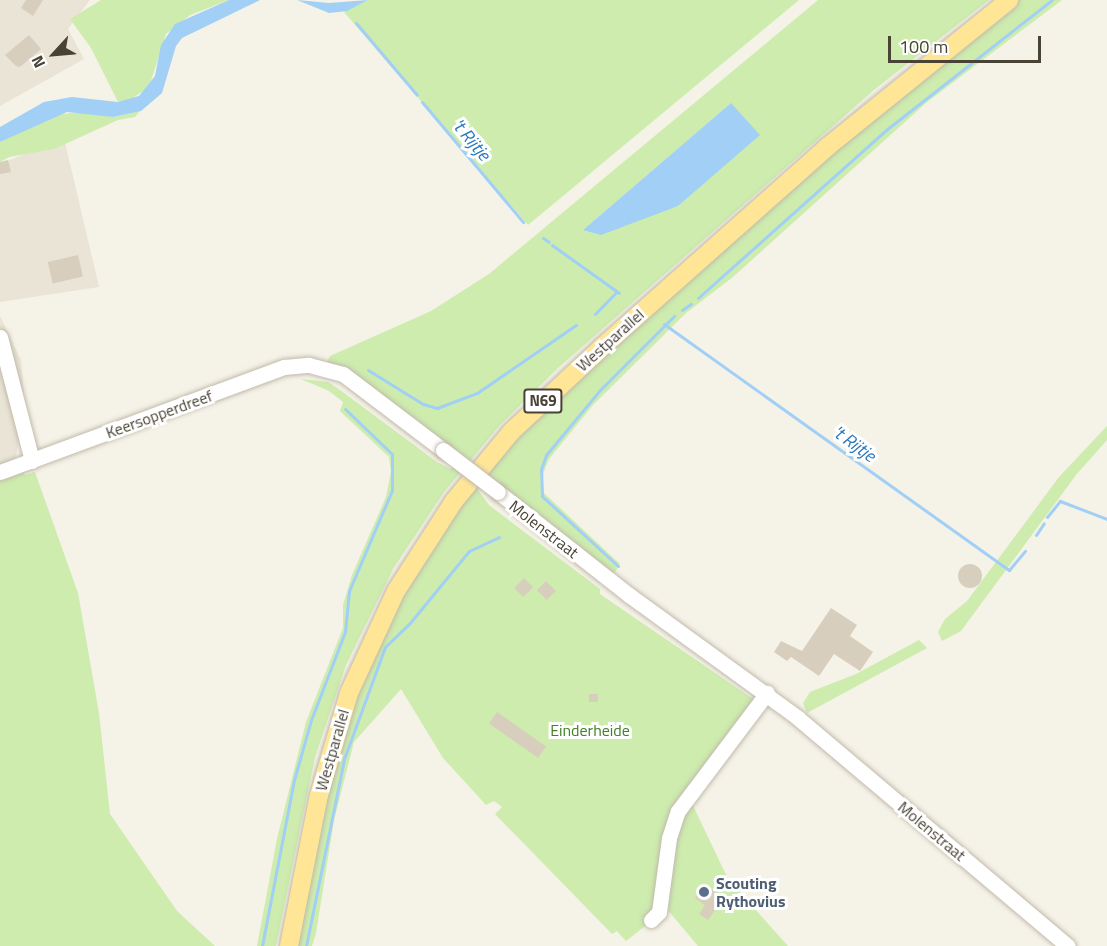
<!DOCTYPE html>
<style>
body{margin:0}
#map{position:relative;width:1107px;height:946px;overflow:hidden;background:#f5f2e8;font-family:"Titillium Web",sans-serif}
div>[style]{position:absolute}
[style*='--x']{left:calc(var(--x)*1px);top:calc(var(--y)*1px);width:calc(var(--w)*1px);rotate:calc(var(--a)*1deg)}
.residential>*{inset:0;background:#e9e4d6}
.green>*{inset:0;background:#cdecae}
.water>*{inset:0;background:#a1cff6}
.stream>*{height:3px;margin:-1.5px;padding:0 1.5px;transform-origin:1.5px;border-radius:1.5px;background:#a1cff6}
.building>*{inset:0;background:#d8cebd;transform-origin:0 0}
.round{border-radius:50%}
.roads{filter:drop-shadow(0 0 2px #c1baaa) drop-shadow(0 0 2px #c1baaa)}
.minor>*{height:15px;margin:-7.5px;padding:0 7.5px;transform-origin:7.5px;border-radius:7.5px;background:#fff}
.major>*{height:18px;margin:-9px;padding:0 9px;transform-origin:9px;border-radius:9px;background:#ffe697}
.bridges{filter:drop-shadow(0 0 2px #c1baaa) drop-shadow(0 0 2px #c1baaa)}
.minor-bridge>*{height:15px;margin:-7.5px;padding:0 7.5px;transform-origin:7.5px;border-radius:7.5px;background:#fff}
.dots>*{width:16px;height:16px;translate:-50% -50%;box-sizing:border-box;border:3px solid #fff;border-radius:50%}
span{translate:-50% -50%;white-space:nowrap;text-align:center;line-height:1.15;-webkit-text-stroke:6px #fff;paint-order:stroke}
.shield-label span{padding:2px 4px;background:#fff;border:2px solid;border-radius:4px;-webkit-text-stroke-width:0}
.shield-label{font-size:15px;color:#494336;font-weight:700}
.street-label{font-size:16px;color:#494336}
.park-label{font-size:16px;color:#438024}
.service-label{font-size:16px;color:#4e5e75;font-weight:700}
.left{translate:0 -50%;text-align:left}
.water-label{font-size:18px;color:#2677be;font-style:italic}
.north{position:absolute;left:24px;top:24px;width:60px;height:60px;-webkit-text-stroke:4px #fff;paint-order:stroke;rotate:244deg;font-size:16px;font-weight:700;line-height:24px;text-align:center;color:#494336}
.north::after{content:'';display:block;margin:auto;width:21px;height:27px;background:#494336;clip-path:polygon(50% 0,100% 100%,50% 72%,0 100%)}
.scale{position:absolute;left:888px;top:36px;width:153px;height:27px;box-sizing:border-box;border:3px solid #494336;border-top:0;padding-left:8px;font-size:18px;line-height:21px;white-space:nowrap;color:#494336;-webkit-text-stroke:4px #fff;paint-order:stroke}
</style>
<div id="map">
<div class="residential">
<i style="clip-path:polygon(0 0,90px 0,68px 29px,84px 59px,0 106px)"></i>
<i style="clip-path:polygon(64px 138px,99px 287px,0 302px,0 164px)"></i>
<i style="clip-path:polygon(0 316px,21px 360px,25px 406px,15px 462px,0 469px)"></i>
</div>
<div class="green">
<i style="clip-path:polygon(101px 0,229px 0,190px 15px,166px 34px,149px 87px,130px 100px,118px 102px,91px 48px,70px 19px)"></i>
<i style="clip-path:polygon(368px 0,799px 0,528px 225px,344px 12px)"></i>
<i style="clip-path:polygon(evenodd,818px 0,989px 0,875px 89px,558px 368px,500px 425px,444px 492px,393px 569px,346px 665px,315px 757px,276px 946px,257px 946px,277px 839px,306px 722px,343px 628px,343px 605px,352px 575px,386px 497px,391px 471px,389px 457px,340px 411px,343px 402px,329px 391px,301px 379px,328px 382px,340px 390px,437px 462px,451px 469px,459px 458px,326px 364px,330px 356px,431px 311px,489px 274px,818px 0,730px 104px,759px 134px,678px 206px,583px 230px,730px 104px)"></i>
<i style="clip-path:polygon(1015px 0,1062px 0,927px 102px,733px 277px,686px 313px,593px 405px,549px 459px,542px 476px,544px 493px,620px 564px,613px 575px,485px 479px,477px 489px,489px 505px,600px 589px,600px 594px,756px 701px,687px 793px,728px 879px,788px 946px,698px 946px,667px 909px,626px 941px,617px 931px,612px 934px,495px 814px,502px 807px,494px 801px,486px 805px,443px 758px,401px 689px,354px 742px,334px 820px,316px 933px,312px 946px,292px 946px,322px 795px,381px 625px,491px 460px,805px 171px)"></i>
<i style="clip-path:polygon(140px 111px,135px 117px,118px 120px,54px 149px,9px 157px,0 162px,0 142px,53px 115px,80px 112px,114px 117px)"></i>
<i style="clip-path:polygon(1107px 426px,1107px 440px,1076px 475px,961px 631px,942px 641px,938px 632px,945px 619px,967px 601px,1059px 477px)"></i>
<i style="clip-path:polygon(23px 470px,25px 475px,35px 472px,78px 593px,99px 713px,110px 814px,177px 911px,215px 946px,0 946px,0 478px)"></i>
<i style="clip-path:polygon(919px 640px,927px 648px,807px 713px,803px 703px,810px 692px,856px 674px)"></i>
</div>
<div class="water">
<i style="clip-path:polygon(229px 0,260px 0,182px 38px,176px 46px,162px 93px,141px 111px,113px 117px,67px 112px,0 142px,0 127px,44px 102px,72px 97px,118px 102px,139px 96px,155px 76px,161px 45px,175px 24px)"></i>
<i style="clip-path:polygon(297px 0,329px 3px,368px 0,347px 11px,329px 13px)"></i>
<i style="clip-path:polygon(731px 103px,760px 135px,678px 206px,601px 235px,583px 230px)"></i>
</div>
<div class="stream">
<i style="--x:356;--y:23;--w:94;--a:49.7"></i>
<i style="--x:422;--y:102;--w:157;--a:49.9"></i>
<i style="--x:543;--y:238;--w:7;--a:34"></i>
<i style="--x:552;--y:245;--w:82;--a:35.6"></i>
<i style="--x:698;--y:298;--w:252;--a:-41.8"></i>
<i style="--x:886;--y:130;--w:211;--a:-38.1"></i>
<i style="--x:682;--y:310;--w:11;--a:-34"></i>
<i style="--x:595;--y:314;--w:30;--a:-46"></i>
<i style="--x:664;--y:324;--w:424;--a:35.5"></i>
<i style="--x:1009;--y:570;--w:25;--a:-50"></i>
<i style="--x:368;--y:370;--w:65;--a:31.7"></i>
<i style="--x:423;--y:404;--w:15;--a:16"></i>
<i style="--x:437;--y:408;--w:43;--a:-20.6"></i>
<i style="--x:477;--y:393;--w:120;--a:-34.5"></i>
<i style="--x:1047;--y:517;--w:21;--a:-51"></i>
<i style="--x:1060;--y:501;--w:50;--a:21"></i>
<i style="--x:1036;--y:535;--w:14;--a:-56"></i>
<i style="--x:618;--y:566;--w:103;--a:-137.4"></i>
<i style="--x:542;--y:496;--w:27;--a:-92"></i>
<i style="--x:541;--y:469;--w:15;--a:-70"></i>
<i style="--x:546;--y:455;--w:85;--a:-50.3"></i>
<i style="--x:600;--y:390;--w:105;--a:-45"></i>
<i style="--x:262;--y:946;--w:169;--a:-79.1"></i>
<i style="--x:294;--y:780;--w:62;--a:-74.2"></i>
<i style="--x:311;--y:720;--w:94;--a:-68.9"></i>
<i style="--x:345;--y:632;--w:41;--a:-84.4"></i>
<i style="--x:349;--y:591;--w:110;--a:-66.9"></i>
<i style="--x:392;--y:490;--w:36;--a:-90"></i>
<i style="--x:392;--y:454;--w:65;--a:-136.2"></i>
<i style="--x:306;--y:946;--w:191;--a:-78.5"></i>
<i style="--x:344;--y:759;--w:119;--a:-69.9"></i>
<i style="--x:385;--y:647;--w:33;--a:-44"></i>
<i style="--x:409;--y:624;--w:94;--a:-50.6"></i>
<i style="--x:469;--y:551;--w:33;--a:-25"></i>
</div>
<div class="building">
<i style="clip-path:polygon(26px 0,43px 0,33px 16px,21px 8px)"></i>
<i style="clip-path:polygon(29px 35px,41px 49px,20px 67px,16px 66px,5px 55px)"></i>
<i style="clip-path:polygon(8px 160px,11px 172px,0 174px,0 162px)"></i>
<i style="left:78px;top:255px;width:22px;height:31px;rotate:77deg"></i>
<i class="round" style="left:958px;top:564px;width:24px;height:24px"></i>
<i style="left:524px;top:578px;width:13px;height:14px;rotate:45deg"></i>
<i style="left:546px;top:581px;width:14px;height:13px;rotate:45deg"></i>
<i style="clip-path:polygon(831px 608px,857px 625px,850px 636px,873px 652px,860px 671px,834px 654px,819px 676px,791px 657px,787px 661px,774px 652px,781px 641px,802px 651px)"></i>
<i style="left:589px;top:694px;width:9px;height:8px"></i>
<i style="left:497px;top:712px;width:60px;height:14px;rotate:35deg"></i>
<i style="clip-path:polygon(704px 884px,724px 898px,708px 920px,699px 914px,705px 905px,695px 898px)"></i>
</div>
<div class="roads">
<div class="minor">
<i style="--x:0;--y:337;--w:128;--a:75.5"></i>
<i style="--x:0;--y:472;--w:303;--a:-20.3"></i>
<i style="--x:284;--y:367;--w:25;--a:-5"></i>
<i style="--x:309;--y:365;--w:35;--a:15"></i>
<i style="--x:343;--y:374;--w:126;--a:37.2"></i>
<i style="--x:498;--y:492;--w:167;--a:38.2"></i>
<i style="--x:629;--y:595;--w:209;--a:36"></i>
<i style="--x:798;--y:718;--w:353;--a:40.2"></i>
<i style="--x:651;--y:920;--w:11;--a:-45"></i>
<i style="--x:659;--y:912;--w:75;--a:-82.3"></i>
<i style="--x:669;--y:838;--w:28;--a:-72"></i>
<i style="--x:678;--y:811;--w:148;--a:-53"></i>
</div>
<div class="major">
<i style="--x:289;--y:946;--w:154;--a:-78.8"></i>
<i style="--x:319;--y:795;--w:106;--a:-73.6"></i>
<i style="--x:349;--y:693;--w:112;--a:-65.3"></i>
<i style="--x:396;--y:591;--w:107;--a:-57.2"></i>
<i style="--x:454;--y:501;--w:89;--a:-50.4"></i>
<i style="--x:511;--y:432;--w:125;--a:-43"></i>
<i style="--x:602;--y:347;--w:301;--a:-41.6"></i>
<i style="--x:827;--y:147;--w:234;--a:-38.9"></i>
</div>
</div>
<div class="bridges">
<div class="minor-bridge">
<i style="--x:443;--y:450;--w:69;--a:37.4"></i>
</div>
</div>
<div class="dots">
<i style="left:704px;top:892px;background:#5c6f8a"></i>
</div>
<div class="shield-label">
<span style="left:543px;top:401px">N69</span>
</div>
<div class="street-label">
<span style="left:610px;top:340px;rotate:-42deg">Westparallel</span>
<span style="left:159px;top:414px;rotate:-20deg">Keersopperdreef</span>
<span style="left:544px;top:529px;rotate:38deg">Molenstraat</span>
<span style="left:332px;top:750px;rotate:-74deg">Westparallel</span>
<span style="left:932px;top:831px;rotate:40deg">Molenstraat</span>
</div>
<div class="park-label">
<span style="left:590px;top:730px">Einderheide</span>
</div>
<div class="service-label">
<span class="left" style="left:716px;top:892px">Scouting<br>Rythovius</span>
</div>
<div class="water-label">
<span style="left:471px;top:140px;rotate:50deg">'t Rijtje</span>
<span style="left:854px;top:444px;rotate:36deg">'t Rijtje</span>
</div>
<div class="north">N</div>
<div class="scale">100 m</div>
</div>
